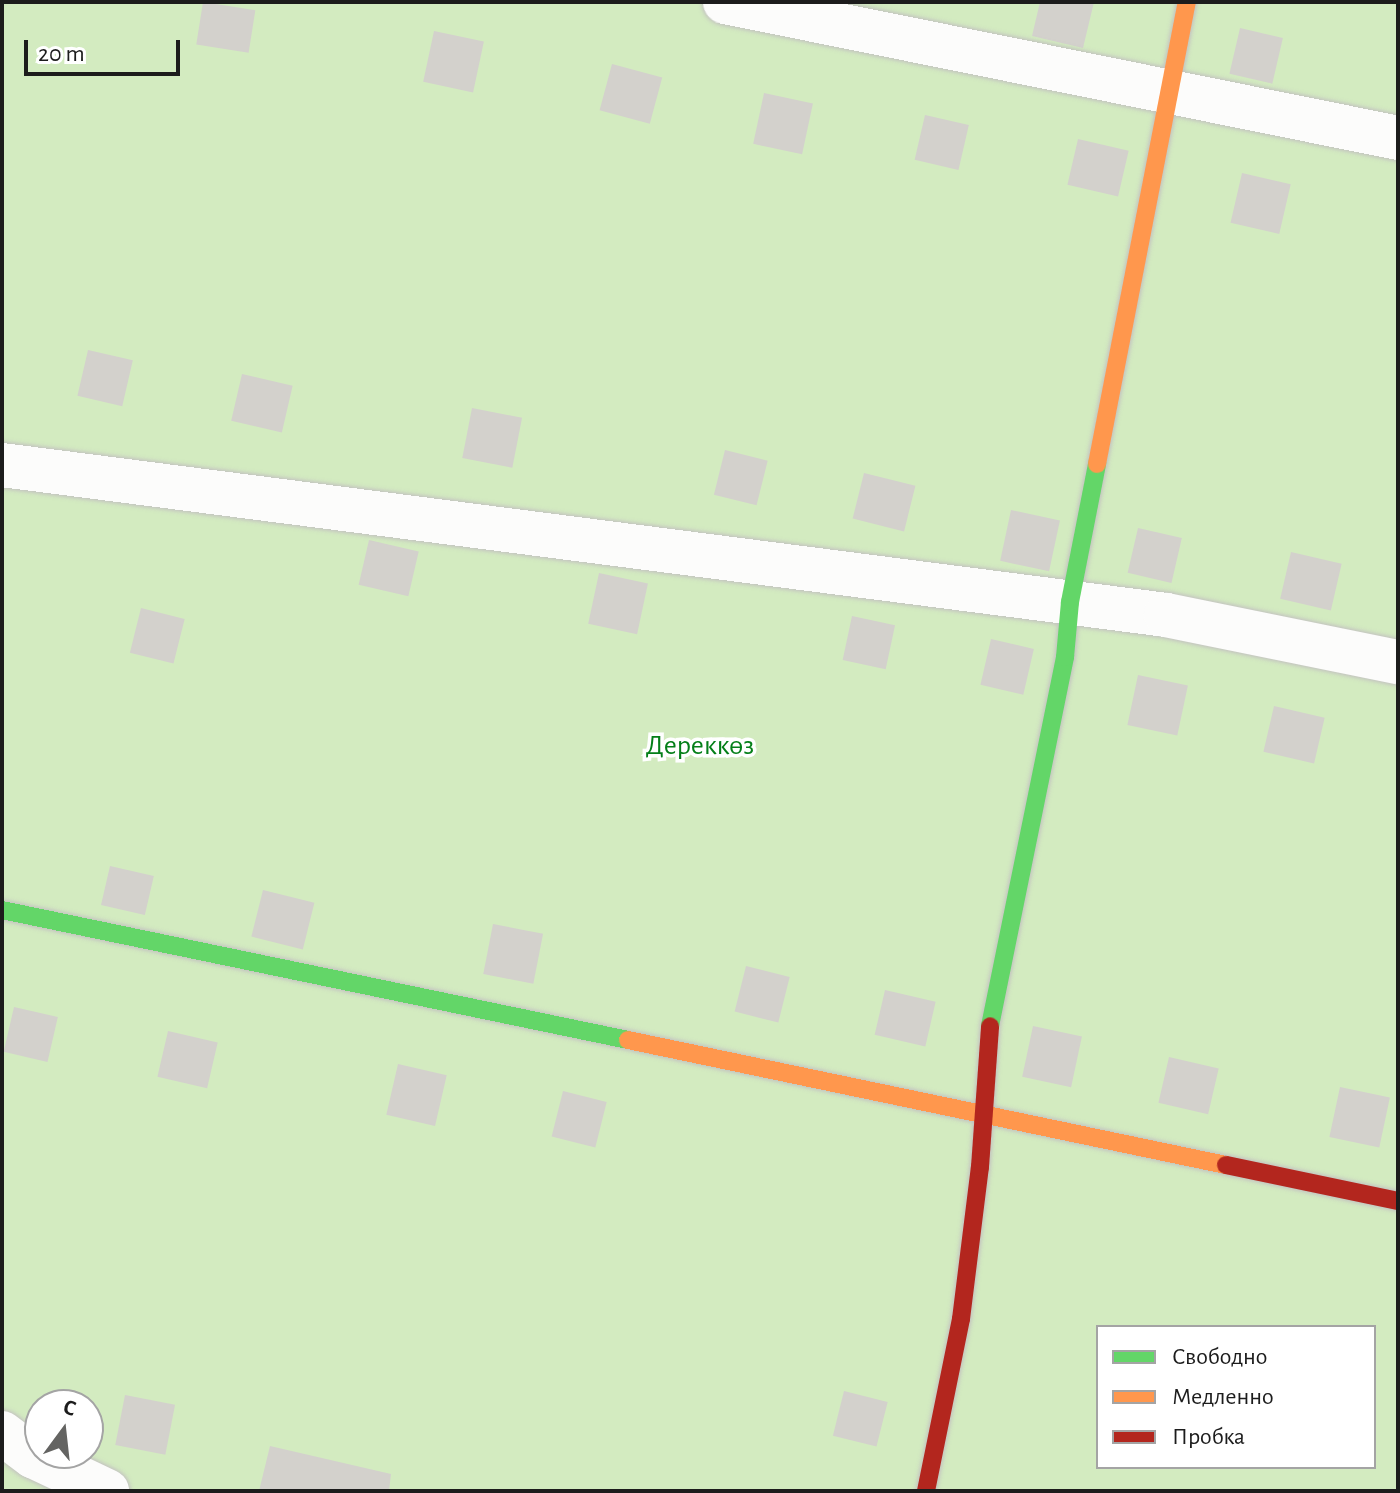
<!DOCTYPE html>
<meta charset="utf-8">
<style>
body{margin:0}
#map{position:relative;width:1400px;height:1493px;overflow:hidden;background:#eae9e4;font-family:"Alegreya Sans",sans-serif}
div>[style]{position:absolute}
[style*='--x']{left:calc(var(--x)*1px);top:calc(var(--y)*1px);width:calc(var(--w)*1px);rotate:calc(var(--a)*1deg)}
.grass>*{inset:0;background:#d3ebc0}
.building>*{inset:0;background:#d3d1cc;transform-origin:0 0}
.roads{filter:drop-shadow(0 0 2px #c3c2c0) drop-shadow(0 0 2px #c3c2c0)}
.street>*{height:44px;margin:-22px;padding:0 22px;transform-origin:22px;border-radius:22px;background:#fcfcfb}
.fast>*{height:18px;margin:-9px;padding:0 9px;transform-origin:9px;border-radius:9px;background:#63d668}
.slow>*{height:18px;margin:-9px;padding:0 9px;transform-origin:9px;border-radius:9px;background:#ff974d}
.jam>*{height:18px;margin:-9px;padding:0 9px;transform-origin:9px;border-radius:9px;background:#b3261e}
span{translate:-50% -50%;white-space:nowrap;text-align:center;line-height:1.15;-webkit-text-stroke:7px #fff;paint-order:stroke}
.park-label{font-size:28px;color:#047f18}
.frame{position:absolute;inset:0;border:4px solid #1c1c1c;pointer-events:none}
.legend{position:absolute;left:1096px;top:1325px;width:280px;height:144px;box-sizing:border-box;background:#fff;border:2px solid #a4a4a4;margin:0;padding:10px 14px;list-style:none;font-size:24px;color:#1c1c1c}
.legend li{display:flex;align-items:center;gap:16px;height:40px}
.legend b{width:40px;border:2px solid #a4a4a4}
.north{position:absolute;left:24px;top:1389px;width:80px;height:80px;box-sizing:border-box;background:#fff;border:2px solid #a4a4a4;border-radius:50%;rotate:15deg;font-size:22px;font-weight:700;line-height:32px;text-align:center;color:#1c1c1c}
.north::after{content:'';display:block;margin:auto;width:28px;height:36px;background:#646462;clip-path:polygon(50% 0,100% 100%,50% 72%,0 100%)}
.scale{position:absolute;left:24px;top:40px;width:156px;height:36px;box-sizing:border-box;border:4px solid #1c1c1c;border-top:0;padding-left:10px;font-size:24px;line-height:28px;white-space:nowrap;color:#1c1c1c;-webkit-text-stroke:6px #fff;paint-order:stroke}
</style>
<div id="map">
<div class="grass">
<i style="clip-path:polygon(evenodd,2px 2px,1398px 2px,1398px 1491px,2px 1491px,2px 2px,1098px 1327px,1374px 1327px,1374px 1467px,1098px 1467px,1098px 1327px,2px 2px,40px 1405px,88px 1405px,88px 1453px,40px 1453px,40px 1405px)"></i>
</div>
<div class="building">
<i style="left:203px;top:2px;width:53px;height:43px;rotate:9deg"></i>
<i style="clip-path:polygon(1040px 2px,1094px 2px,1083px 48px,1032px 36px)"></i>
<i style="left:1240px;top:28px;width:44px;height:47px;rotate:13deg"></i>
<i style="left:434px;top:31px;width:51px;height:52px;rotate:12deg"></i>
<i style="left:612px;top:64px;width:52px;height:48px;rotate:15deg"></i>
<i style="left:764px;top:93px;width:50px;height:52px;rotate:12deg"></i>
<i style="left:925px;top:115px;width:45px;height:46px;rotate:13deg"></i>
<i style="left:1078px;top:139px;width:52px;height:47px;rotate:13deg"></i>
<i style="left:1242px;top:173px;width:50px;height:51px;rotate:13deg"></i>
<i style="left:88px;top:350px;width:46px;height:47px;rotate:13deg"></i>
<i style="left:242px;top:374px;width:52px;height:48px;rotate:13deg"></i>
<i style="left:472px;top:408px;width:51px;height:51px;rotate:11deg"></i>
<i style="left:725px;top:450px;width:44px;height:46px;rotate:14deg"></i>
<i style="left:864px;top:473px;width:53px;height:47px;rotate:14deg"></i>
<i style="left:1011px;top:510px;width:50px;height:52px;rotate:12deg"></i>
<i style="left:1138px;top:528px;width:45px;height:46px;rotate:13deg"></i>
<i style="left:369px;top:540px;width:51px;height:46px;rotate:13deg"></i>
<i style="left:1291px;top:552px;width:52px;height:48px;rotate:13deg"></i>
<i style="left:599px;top:573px;width:50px;height:52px;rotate:12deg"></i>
<i style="left:141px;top:608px;width:45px;height:46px;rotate:14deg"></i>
<i style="left:852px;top:616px;width:44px;height:45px;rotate:12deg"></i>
<i style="left:991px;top:639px;width:44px;height:47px;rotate:13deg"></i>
<i style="left:1138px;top:675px;width:51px;height:51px;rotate:12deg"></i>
<i style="left:1274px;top:706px;width:52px;height:47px;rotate:13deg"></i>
<i style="left:110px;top:866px;width:45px;height:40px;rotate:13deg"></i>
<i style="left:263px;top:890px;width:53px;height:48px;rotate:14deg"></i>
<i style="left:493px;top:924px;width:51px;height:51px;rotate:11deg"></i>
<i style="left:746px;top:966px;width:45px;height:47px;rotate:14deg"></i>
<i style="left:885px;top:990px;width:52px;height:46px;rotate:13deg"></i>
<i style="left:14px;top:1007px;width:45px;height:46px;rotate:13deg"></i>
<i style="left:1033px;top:1026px;width:50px;height:52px;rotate:12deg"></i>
<i style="left:168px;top:1031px;width:51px;height:47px;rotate:13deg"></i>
<i style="left:1169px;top:1057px;width:51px;height:47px;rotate:13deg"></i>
<i style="left:398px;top:1064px;width:50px;height:52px;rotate:13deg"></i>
<i style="left:1340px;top:1087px;width:51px;height:51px;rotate:12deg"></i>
<i style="left:563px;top:1091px;width:45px;height:47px;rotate:14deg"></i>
<i style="left:844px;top:1391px;width:45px;height:46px;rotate:14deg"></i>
<i style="left:125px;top:1395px;width:51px;height:51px;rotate:11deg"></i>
<i style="clip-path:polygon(270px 1446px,391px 1474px,389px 1491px,259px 1491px)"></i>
</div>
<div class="roads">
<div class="street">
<i style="--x:725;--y:2;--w:687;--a:11.42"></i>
<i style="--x:2;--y:465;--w:1174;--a:7.34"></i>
<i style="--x:1166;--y:615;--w:237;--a:11.5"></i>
<i style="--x:2;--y:1433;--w:39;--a:37"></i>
<i style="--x:33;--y:1456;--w:82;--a:25.3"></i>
</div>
<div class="fast">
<i style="--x:2;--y:910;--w:639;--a:11.73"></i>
<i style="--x:990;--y:1026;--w:377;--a:-78.5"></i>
<i style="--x:1065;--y:657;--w:55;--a:-84.8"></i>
<i style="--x:1070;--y:602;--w:141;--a:-78.9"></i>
</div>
<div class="slow">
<i style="--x:1097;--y:464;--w:471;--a:-79"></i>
<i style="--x:628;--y:1040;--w:611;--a:11.81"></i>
</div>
<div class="jam">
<i style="--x:1226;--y:1165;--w:176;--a:11.8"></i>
<i style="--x:926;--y:1491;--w:176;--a:-78.5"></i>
<i style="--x:961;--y:1319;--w:153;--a:-82.9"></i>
<i style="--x:980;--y:1167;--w:141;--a:-85.9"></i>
</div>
</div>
<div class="park-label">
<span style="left:700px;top:746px">Дереккөз</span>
</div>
<div class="frame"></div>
<ul class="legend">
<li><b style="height:10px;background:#63d668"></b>Свободно</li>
<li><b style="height:10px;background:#ff974d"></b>Медленно</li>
<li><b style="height:10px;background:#b3261e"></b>Пробка</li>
</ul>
<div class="north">С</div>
<div class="scale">20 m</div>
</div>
